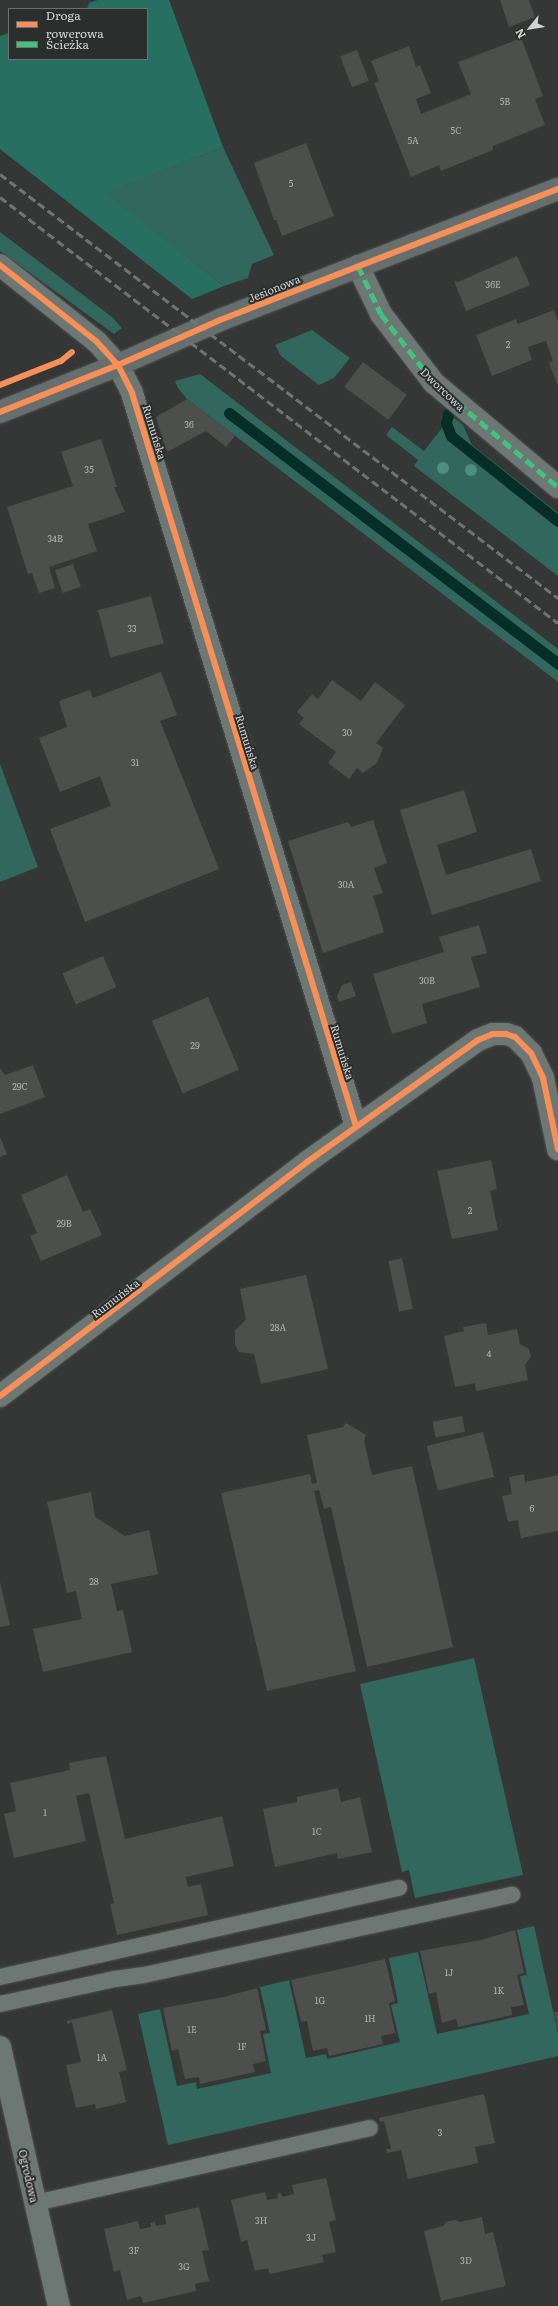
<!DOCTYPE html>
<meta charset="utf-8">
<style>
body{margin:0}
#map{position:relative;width:558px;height:2306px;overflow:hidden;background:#353736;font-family:Literata,serif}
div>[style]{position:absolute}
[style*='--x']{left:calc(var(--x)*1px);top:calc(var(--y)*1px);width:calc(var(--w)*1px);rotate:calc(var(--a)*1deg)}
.green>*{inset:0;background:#31675c}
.forest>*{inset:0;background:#276f61}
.stream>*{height:11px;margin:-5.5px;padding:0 5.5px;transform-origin:5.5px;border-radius:5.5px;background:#052e27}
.building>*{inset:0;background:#4d4f4d;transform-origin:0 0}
.roads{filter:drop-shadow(0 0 1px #515352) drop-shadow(0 0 1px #515352)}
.lane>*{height:16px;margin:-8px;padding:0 8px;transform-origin:8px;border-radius:8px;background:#6d7774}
.street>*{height:22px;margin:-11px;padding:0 11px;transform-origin:11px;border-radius:11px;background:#6d7774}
.secondary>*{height:22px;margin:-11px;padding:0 11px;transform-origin:11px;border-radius:11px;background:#666f6d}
.rail>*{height:3px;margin-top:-1.5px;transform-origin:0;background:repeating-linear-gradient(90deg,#6f7372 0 8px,transparent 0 12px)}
.quiet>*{height:5px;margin-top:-2.5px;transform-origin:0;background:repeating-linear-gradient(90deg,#40c37c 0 10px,transparent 0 15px)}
.cycleway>*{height:6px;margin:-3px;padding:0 3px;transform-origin:3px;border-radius:3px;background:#f78f57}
.trees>*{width:12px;height:12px;margin:-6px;border-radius:50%;background:#4d8e81}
span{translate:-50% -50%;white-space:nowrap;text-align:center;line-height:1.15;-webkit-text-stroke:4px #2a2e2d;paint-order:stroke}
.number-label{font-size:9px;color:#b1b3b2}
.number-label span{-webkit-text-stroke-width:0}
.street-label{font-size:11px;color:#d2d4d3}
.legend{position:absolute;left:8px;top:8px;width:140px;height:52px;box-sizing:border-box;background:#2a2e2d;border:1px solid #6d706f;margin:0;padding:5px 7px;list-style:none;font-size:12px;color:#d2d4d3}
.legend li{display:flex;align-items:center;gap:8px;height:20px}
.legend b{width:20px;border:1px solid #6d706f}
.north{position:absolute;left:510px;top:8px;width:40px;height:40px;-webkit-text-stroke:3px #2a2e2d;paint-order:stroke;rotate:240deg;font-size:11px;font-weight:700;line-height:16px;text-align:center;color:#d2d4d3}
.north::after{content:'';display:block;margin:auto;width:14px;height:18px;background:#d2d4d3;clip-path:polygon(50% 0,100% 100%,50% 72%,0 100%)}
</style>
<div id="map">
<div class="green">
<i style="clip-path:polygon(223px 147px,274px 255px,252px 264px,248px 278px,224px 286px,105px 193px)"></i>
<i style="clip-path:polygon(0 232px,112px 317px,122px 328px,114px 334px,0 251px)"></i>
<i style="clip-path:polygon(312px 330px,350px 358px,334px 378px,319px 385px,281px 356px,275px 345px)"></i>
<i style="clip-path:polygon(200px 374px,558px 649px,558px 682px,187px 399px,178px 388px,175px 381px)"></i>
<i style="clip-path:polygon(446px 412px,463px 425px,472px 445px,558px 513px,558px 576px,414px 466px,418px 460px,386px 435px,392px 427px,424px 451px,446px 423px,441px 419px)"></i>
<i style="clip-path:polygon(0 764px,38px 867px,0 882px)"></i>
<i style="clip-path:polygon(474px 1658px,523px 1875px,415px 1898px,409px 1870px,402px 1872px,360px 1684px)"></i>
<i style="clip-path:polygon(534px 1926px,558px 2033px,558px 2056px,168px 2145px,138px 2014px,160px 2009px,177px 2086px,196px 2082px,197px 2089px,271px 2073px,263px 2034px,270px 2033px,260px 1987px,289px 1980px,306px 2058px,326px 2054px,327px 2059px,400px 2042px,391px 2005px,398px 2003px,389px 1958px,418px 1952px,437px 2034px,529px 2014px,520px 1976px,527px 1975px,517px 1930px)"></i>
</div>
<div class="forest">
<i style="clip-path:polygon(98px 0,169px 0,223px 147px,106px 193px,224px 286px,192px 299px,0 149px,0 36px,9px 33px,9px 59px,147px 59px,147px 9px,87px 9px,89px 3px)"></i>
</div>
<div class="stream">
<i style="--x:229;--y:413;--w:414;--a:37.3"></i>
<i style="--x:448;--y:414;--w:9;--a:103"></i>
<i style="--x:446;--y:423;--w:14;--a:69"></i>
<i style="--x:451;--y:436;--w:137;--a:38.5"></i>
</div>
<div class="building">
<i style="clip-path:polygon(500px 0,529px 0,535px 17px,509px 27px)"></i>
<i style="clip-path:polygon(519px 39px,522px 40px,543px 96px,535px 99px,545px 125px,493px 146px,493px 150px,441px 171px,439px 165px,411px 177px,374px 83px,379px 81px,371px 61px,409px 46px,416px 67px,420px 65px,431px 93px,416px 99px,421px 114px,471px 94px,458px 62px)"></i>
<i style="left:357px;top:50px;width:33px;height:18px;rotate:69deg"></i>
<i style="clip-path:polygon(306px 143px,334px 216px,282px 236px,276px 220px,274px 220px,254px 163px)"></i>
<i style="clip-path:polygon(517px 256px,530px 285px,466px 311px,454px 281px,458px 282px)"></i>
<i style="clip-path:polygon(554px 310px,558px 321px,558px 386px,549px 363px,553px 361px,546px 341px,528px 347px,532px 360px,492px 376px,476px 335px,516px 319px,518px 324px)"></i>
<i style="left:363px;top:362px;width:55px;height:31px;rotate:37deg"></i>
<i style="clip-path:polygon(187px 399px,235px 436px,226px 447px,206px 431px,169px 451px,166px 450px,156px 417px)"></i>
<i style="clip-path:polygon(101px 439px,117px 487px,114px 487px,125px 512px,88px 524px,97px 551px,49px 567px,55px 588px,39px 593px,32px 573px,28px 574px,7px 507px,73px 486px,61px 452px)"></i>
<i style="left:73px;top:564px;width:24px;height:19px;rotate:71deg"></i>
<i style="left:151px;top:596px;width:49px;height:55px;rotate:75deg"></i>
<i style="clip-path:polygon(161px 672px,177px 715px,160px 721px,219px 869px,85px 922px,50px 829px,111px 806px,100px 776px,60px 792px,39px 738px,67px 727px,59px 701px,90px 690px,93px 698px)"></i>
<i style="clip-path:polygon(332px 680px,361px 701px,375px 682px,405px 705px,376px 743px,383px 748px,377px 763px,363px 773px,357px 768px,349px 779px,328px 763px,336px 752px,299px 724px,304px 718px,297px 712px,312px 694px,318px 699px)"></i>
<i style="clip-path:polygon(464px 790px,477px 832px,437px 845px,446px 875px,531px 849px,541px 881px,432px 915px,400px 810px)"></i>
<i style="clip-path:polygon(373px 820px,387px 863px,374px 868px,383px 893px,373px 896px,384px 932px,323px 953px,288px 841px,348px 822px,351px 827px)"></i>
<i style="clip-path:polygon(479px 925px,487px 953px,471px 957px,480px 987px,422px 1004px,427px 1023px,392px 1034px,373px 974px,444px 952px,439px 937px)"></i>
<i style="left:103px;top:956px;width:34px;height:44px;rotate:67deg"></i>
<i style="clip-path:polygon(351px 982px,356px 996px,339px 1002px,337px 996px,342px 985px)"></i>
<i style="left:208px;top:997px;width:79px;height:61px;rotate:67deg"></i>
<i style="clip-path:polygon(33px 1065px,45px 1097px,0 1114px,0 1068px,5px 1075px)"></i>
<i style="clip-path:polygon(0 1137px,7px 1154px,0 1157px)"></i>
<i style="clip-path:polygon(491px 1160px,497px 1189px,490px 1191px,498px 1230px,452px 1239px,437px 1171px)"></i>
<i style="clip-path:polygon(67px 1175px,83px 1212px,90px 1209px,102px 1235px,41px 1261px,30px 1236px,37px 1233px,21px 1195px)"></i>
<i style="left:402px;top:1258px;width:52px;height:14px;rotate:78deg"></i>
<i style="clip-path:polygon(306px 1275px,328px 1369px,261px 1384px,254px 1354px,239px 1352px,235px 1345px,235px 1330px,246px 1320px,240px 1289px)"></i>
<i style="clip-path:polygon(486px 1323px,488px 1335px,517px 1329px,520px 1344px,529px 1349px,531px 1357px,525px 1365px,528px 1380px,476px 1391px,475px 1383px,455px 1387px,444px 1336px,464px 1331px,463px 1327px)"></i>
<i style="left:462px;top:1416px;width:16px;height:30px;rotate:79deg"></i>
<i style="clip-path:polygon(346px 1423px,366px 1435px,364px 1441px,372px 1475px,412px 1466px,453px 1647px,367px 1667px,331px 1507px,324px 1509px,319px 1490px,314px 1491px,356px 1671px,267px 1691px,221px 1493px,310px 1474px,312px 1484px,317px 1483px,307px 1435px,343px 1427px)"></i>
<i style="left:483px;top:1432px;width:46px;height:58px;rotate:76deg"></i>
<i style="clip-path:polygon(524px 1474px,525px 1482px,558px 1475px,558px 1531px,521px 1538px,518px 1520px,508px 1522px,502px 1496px,512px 1494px,509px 1477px)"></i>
<i style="clip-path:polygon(91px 1492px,95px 1517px,125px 1536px,149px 1530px,158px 1574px,111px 1584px,117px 1611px,123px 1610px,132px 1652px,43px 1672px,33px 1629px,82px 1619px,76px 1591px,67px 1593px,47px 1502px)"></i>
<i style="clip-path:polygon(0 1582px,10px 1625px,0 1627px)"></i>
<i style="clip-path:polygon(106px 1756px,125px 1839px,222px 1816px,234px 1866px,186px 1877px,188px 1887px,201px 1884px,208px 1915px,117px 1935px,110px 1904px,114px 1903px,89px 1793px,76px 1796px,86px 1841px,14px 1858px,4px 1814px,16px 1811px,10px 1783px,70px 1770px,69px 1763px)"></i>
<i style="clip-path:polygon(338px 1788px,341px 1802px,360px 1797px,372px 1852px,338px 1859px,337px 1853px,275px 1867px,263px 1809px,297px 1802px,297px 1797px)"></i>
<i style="clip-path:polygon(515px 1930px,524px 1973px,517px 1975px,524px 2005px,511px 2007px,512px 2015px,458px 2027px,456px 2019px,442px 2023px,436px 1992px,429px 1994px,420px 1951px,481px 1940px)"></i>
<i style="clip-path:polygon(385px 1959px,395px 2001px,389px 2003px,395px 2033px,381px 2036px,383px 2044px,329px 2056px,327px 2048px,313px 2051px,307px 2021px,301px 2022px,291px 1980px)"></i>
<i style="clip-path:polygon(257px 1988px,266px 2030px,260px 2031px,266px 2061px,253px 2064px,255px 2072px,200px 2084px,199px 2077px,185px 2079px,178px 2049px,172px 2051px,163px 2008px,224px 1997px)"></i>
<i style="clip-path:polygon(112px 2010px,127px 2070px,119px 2072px,126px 2102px,96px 2109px,95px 2104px,76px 2108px,66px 2065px,81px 2062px,72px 2022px,67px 2024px,67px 2021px)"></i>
<i style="clip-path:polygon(554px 2012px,558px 2012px,558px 2026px,557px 2027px)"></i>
<i style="clip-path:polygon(484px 2094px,495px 2143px,475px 2147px,478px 2163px,408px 2179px,401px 2150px,387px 2153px,386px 2149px,391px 2149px,384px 2121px,380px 2122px,379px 2118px)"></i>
<i style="clip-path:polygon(326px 2178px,336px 2220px,329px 2222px,336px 2252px,322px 2255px,324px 2262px,270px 2274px,268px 2268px,255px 2271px,247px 2240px,241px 2242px,231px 2200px,265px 2192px,267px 2200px,278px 2198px,277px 2194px,280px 2193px,283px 2197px,294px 2194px,292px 2185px)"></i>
<i style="clip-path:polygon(199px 2207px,209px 2250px,202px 2251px,209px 2281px,195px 2284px,196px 2291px,143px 2303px,141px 2296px,127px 2300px,120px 2270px,114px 2272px,104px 2229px,138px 2221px,140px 2229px,151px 2227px,150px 2223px,155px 2222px,156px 2226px,166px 2224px,165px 2215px)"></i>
<i style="clip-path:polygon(482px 2217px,485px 2234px,493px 2232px,506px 2286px,441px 2301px,424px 2231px,443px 2226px,446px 2222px,455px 2220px,460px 2222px)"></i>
</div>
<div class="roads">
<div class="lane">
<i style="--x:0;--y:1977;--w:409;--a:-12.6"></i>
<i style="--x:0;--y:2004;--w:118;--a:-12.3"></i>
<i style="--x:115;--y:1979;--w:29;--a:-8"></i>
<i style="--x:144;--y:1975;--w:377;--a:-12.3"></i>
<i style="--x:35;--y:2203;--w:343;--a:-12.6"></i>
</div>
<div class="street">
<i style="--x:0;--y:265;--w:124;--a:38.4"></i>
<i style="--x:97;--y:342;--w:31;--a:48"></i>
<i style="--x:118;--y:365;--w:31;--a:63"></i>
<i style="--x:132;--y:393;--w:766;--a:73.01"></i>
<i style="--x:358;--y:266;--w:53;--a:64.4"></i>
<i style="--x:381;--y:314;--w:87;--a:52.5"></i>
<i style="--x:434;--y:383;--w:162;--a:40"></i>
<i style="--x:0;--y:1396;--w:386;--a:-37.3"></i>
<i style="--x:307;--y:1162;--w:210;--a:-35.5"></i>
<i style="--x:478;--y:1040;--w:16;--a:-22"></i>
<i style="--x:493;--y:1034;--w:13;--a:0"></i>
<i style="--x:506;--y:1034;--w:9;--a:18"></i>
<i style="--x:515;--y:1037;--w:23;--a:45"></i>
<i style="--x:531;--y:1053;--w:28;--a:64"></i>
<i style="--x:543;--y:1078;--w:73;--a:78.1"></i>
<i style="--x:0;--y:2047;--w:266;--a:77.2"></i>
</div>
<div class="secondary">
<i style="--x:0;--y:412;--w:127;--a:-21.7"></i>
<i style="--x:118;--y:365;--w:111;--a:-23.8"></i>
<i style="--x:220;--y:320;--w:362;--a:-21.2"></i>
</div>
</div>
<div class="rail">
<i style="--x:0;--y:174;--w:701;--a:37.23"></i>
<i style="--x:0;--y:197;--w:702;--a:37.36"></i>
</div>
<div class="quiet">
<i style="--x:358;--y:266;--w:53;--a:64.4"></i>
<i style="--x:381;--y:314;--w:87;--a:52.5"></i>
<i style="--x:434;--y:383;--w:162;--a:40"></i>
</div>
<div class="cycleway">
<i style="--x:0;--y:265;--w:124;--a:38.4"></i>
<i style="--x:97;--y:342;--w:31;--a:48"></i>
<i style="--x:118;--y:365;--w:31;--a:63"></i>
<i style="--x:132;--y:393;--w:766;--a:73.01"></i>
<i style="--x:0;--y:385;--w:66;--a:-21.5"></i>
<i style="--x:61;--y:361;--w:14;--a:-39"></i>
<i style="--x:0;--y:412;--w:127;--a:-21.7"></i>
<i style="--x:118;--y:365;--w:111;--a:-23.8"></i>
<i style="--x:220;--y:320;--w:362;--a:-21.2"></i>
<i style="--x:0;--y:1396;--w:386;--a:-37.3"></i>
<i style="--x:307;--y:1162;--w:210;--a:-35.5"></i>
<i style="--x:478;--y:1040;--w:16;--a:-22"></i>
<i style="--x:493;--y:1034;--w:13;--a:0"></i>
<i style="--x:506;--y:1034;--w:9;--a:18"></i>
<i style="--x:515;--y:1037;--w:23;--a:45"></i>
<i style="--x:531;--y:1053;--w:28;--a:64"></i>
<i style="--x:543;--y:1078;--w:73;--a:78.1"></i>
</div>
<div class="trees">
<i style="left:443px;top:468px"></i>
<i style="left:471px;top:470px"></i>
</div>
<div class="number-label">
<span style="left:505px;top:101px">5B</span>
<span style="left:456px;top:130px">5C</span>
<span style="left:413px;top:140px">5A</span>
<span style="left:291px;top:183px">5</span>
<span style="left:493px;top:284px">36E</span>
<span style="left:508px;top:344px">2</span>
<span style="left:189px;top:424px">36</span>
<span style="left:89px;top:469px">35</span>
<span style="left:55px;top:538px">34B</span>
<span style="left:132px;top:628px">33</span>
<span style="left:347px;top:732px">30</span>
<span style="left:135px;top:762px">31</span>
<span style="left:346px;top:884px">30A</span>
<span style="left:427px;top:980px">30B</span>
<span style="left:195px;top:1045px">29</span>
<span style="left:20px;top:1086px">29C</span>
<span style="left:470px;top:1210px">2</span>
<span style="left:64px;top:1223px">29B</span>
<span style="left:278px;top:1327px">28A</span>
<span style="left:489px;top:1353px">4</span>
<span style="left:532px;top:1508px">6</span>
<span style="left:94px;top:1581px">28</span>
<span style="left:45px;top:1812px">1</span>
<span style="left:317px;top:1831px">1C</span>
<span style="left:449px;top:1972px">1J</span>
<span style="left:499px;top:1990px">1K</span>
<span style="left:320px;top:2000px">1G</span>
<span style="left:370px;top:2018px">1H</span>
<span style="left:192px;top:2029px">1E</span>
<span style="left:242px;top:2046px">1F</span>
<span style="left:102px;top:2057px">1A</span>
<span style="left:440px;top:2132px">3</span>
<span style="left:261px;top:2220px">3H</span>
<span style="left:311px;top:2237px">3J</span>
<span style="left:134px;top:2250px">3F</span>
<span style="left:466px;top:2260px">3D</span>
<span style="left:184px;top:2266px">3G</span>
</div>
<div class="street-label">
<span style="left:274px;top:288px;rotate:-22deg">Jesionowa</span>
<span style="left:443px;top:389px;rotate:44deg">Dworcowa</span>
<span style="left:155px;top:432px;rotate:73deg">Rumuńska</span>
<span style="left:248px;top:742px;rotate:73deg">Rumuńska</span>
<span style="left:343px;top:1052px;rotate:73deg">Rumuńska</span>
<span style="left:115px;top:1298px;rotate:-37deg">Rumuńska</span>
<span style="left:29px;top:2176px;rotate:77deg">Ogrodowa</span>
</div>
<ul class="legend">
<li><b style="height:5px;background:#f78f57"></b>Droga rowerowa</li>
<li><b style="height:5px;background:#40c37c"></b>Ścieżka</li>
</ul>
<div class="north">N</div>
</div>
